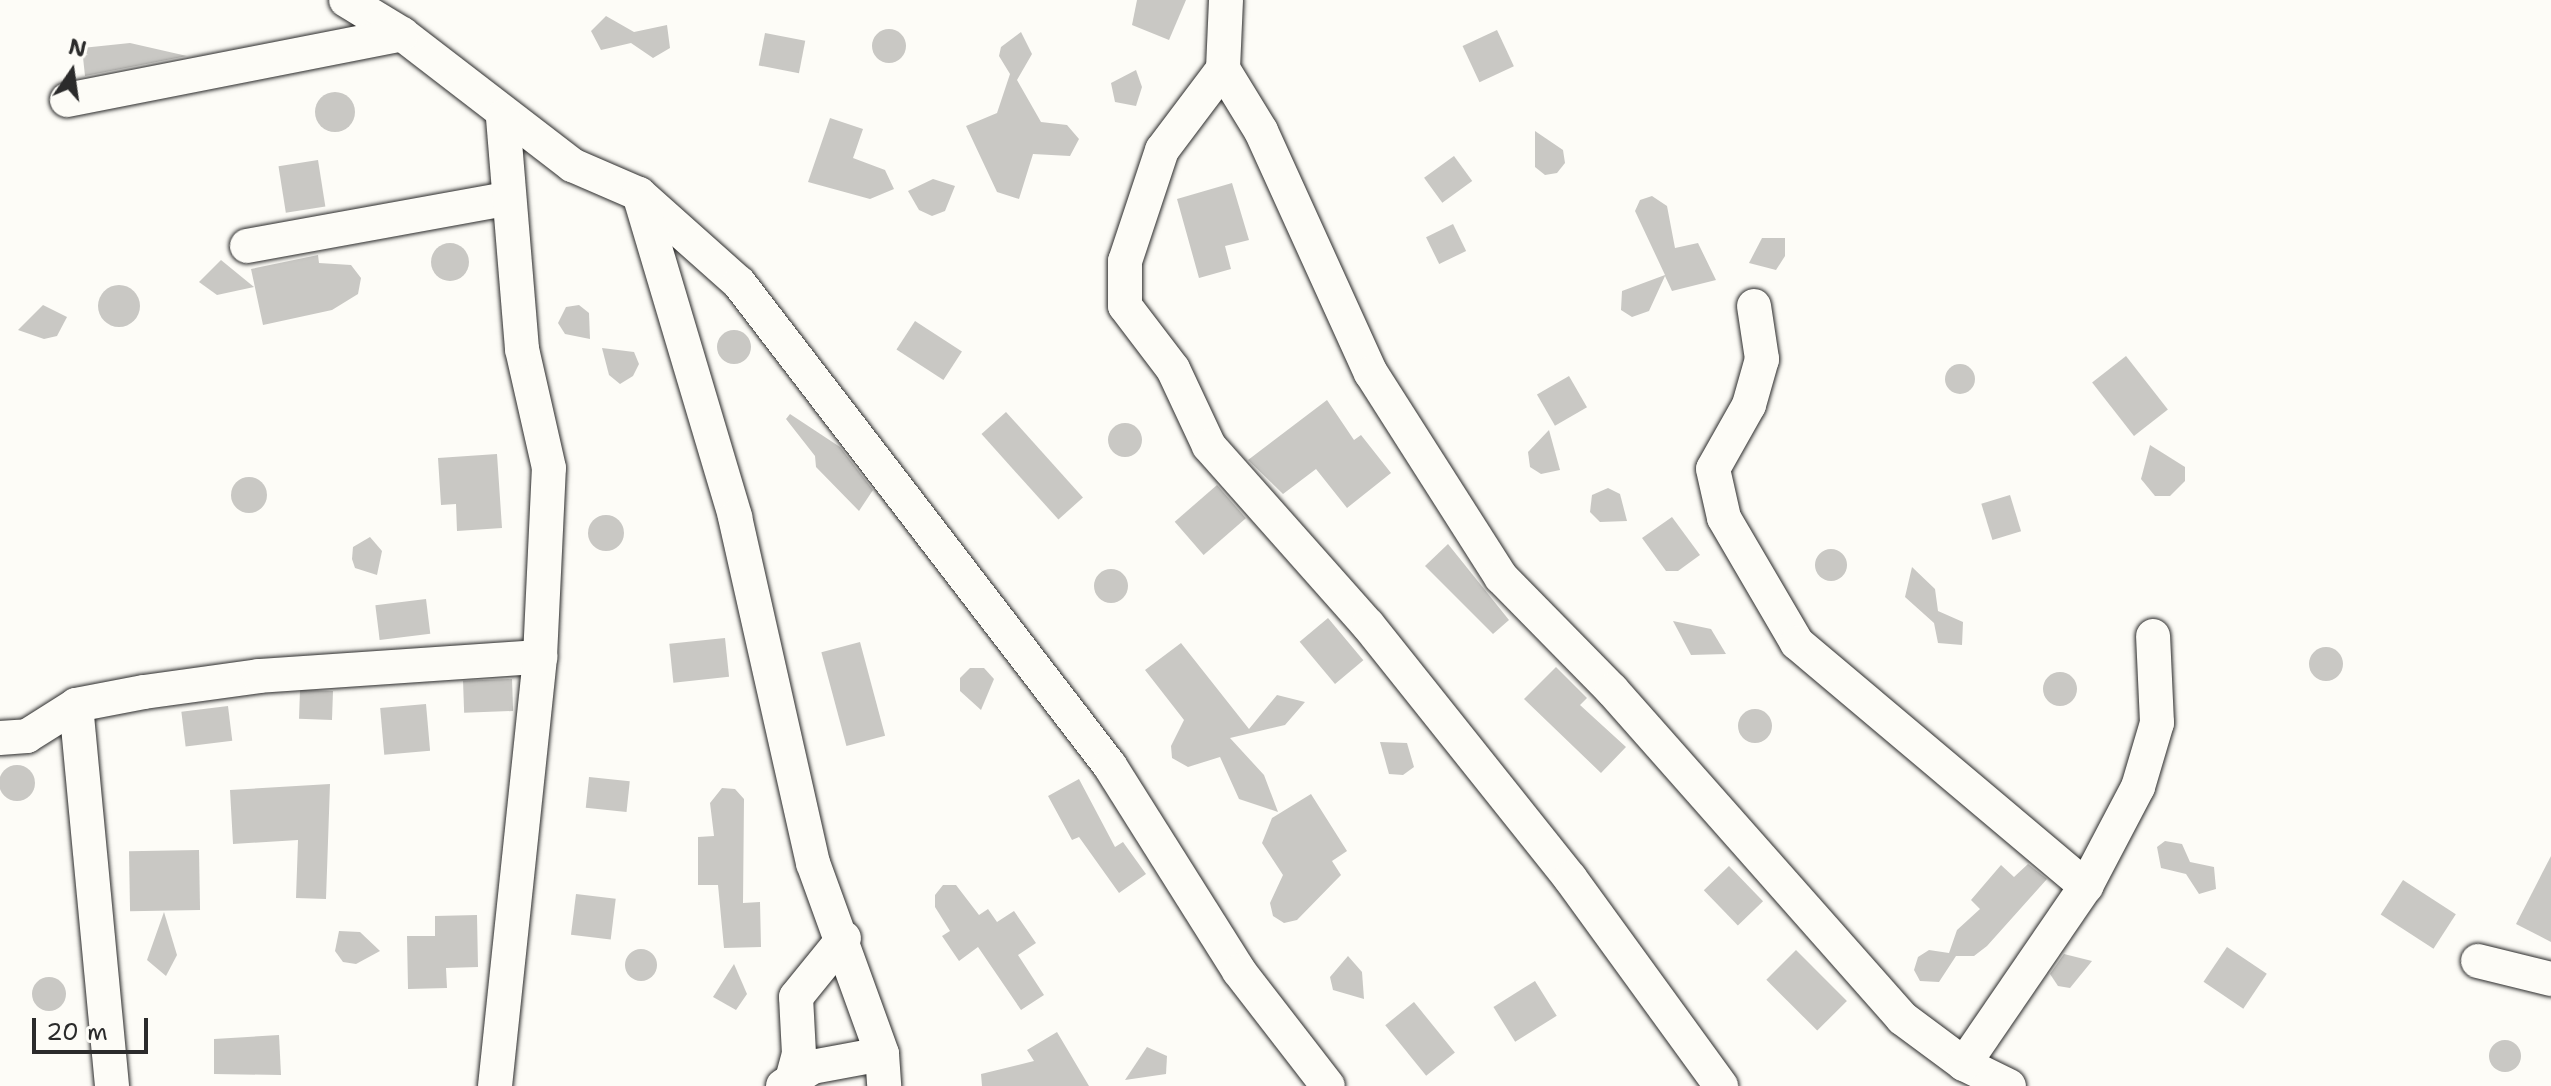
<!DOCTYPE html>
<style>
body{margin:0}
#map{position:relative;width:2551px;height:1086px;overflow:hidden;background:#fdfcf7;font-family:"Shantell Sans",sans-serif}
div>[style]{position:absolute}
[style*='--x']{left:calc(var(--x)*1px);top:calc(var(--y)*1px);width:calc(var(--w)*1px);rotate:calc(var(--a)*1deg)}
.building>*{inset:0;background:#c9c8c4;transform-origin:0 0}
.round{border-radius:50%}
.roads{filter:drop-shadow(0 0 2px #2b2b2b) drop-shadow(0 0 2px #2b2b2b)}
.street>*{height:34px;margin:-17px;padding:0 17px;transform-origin:17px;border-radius:17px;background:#fdfcf7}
span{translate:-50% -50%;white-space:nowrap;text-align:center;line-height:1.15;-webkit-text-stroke:6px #fdfcf7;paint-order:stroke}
.north{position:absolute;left:32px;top:32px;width:80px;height:80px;-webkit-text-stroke:6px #fdfcf7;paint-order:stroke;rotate:13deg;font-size:22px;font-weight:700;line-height:32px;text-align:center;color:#2b2b2b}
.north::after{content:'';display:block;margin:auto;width:28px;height:36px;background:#2b2b2b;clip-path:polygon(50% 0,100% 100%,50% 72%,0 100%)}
.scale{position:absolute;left:32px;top:1018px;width:116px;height:36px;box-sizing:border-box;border:4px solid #2b2b2b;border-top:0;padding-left:10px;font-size:24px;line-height:28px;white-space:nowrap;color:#2b2b2b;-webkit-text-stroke:6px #fdfcf7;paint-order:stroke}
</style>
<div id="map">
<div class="building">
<i style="clip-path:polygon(1137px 0,1186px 0,1169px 40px,1132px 25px)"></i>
<i style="clip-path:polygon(606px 16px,634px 32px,667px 25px,670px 48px,653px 58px,631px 43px,601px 50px,591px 31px)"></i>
<i class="round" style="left:872px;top:29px;width:34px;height:34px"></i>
<i style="left:1497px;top:30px;width:40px;height:38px;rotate:65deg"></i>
<i style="clip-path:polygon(1021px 32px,1032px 54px,1017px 80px,1041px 122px,1067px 125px,1079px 139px,1070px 156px,1033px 154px,1019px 199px,997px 192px,966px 126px,997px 113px,1010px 74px,999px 56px,1001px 47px)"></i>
<i style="left:765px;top:33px;width:41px;height:33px;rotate:11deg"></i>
<i style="clip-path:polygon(130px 43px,187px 56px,85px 76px,82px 48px)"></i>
<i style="clip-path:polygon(1136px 70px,1142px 87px,1136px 106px,1115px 102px,1111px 83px)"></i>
<i class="round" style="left:315px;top:92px;width:40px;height:40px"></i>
<i style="clip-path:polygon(830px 118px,863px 129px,853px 158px,885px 170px,894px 189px,870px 199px,808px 182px)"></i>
<i style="clip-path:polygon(1535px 131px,1563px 150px,1565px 163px,1557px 173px,1545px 175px,1535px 167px)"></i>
<i style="left:1454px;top:156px;width:31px;height:37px;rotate:54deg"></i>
<i style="left:318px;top:160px;width:47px;height:40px;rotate:81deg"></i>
<i style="clip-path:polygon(933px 179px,955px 186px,945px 211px,932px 216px,919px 210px,908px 191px)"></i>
<i style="clip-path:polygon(1232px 183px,1249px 240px,1225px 246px,1231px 269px,1199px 278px,1177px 199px)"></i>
<i style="clip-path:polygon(1652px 196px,1667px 206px,1675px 248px,1698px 243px,1716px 280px,1672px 291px,1665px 276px,1649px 311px,1632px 317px,1621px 310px,1622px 291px,1665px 275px,1635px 211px,1640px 200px)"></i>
<i style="left:1453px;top:224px;width:30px;height:30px;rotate:64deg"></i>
<i style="clip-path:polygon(1762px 238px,1785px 238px,1785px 256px,1776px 270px,1749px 263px)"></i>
<i class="round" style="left:431px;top:243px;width:38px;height:38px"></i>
<i style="clip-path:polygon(318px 255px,319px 263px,351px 265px,361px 278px,358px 294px,332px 310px,263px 325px,251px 269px)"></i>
<i style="clip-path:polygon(221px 260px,254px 287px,217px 295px,199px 282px)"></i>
<i class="round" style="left:98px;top:285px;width:42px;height:42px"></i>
<i style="clip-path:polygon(43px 305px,67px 317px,57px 336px,44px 339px,18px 330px)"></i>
<i style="clip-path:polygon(579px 305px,589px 313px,590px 339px,565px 334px,558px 323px,566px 307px)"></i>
<i style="left:915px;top:321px;width:56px;height:34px;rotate:33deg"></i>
<i class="round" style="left:717px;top:330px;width:34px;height:34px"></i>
<i style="clip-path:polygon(602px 348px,634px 352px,639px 364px,633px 376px,620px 384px,609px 375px)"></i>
<i style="left:2126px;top:356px;width:68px;height:43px;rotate:52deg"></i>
<i class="round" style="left:1945px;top:364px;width:30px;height:30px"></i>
<i style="left:1569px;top:376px;width:36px;height:37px;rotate:60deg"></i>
<i style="clip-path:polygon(1327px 400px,1354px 440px,1361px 435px,1391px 473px,1347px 508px,1316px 469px,1283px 494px,1248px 460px)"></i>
<i style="left:1006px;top:412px;width:115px;height:33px;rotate:48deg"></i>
<i style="clip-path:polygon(790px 414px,840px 447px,873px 490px,859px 511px,816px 467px,815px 456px,786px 419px)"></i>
<i class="round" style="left:1108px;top:423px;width:34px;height:34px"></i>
<i style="clip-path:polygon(1549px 430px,1560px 470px,1541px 474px,1530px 467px,1528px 452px)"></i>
<i style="clip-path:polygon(2150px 445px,2185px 467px,2185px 481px,2170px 496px,2155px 496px,2141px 479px)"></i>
<i style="clip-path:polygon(497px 454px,502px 528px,457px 531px,456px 504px,441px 505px,438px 458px)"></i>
<i class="round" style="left:231px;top:477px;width:36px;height:36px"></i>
<i style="left:1217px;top:485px;width:44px;height:56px;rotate:49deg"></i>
<i style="clip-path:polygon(1608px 488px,1620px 494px,1627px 521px,1600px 522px,1590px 512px,1592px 495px)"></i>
<i style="left:2010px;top:495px;width:38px;height:30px;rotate:73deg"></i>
<i class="round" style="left:588px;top:515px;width:36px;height:36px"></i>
<i style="clip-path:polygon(1672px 517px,1700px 555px,1678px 571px,1666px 571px,1642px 538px)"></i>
<i style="clip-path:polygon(370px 537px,382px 551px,377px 575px,355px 568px,352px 559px,353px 547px)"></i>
<i style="clip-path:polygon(1448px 544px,1509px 620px,1493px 634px,1425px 566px)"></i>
<i class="round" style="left:1815px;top:549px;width:32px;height:32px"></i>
<i style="clip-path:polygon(1912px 567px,1935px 589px,1938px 611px,1963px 622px,1962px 645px,1938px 643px,1934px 623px,1905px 597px)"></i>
<i class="round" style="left:1094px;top:569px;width:34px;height:34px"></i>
<i style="left:426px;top:599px;width:35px;height:51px;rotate:83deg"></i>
<i style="left:1328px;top:618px;width:55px;height:37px;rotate:50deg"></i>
<i style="clip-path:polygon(1673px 621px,1711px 629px,1726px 654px,1691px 655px)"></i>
<i style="left:725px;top:638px;width:39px;height:56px;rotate:84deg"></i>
<i style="left:860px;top:642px;width:97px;height:40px;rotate:75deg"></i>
<i style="clip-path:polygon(1181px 643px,1249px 729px,1277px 695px,1305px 702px,1285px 725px,1230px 738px,1264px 775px,1278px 812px,1239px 799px,1220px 757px,1188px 767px,1172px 758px,1171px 746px,1184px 720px,1145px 670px)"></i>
<i class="round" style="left:2309px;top:647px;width:34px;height:34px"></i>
<i style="clip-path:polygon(1556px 667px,1587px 698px,1580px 705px,1626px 747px,1601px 773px,1524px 699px)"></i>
<i style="clip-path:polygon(970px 668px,984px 668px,994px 679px,981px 710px,960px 691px,960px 678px)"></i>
<i class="round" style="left:2043px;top:672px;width:34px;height:34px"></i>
<i style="left:512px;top:679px;width:32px;height:49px;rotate:88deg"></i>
<i style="left:333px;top:691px;width:29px;height:33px;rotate:92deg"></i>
<i style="left:426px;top:704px;width:47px;height:46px;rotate:85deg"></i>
<i style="left:228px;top:706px;width:35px;height:47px;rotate:83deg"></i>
<i class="round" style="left:1738px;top:709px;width:34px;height:34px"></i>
<i style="clip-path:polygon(1380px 742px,1407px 743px,1414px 767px,1403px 775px,1389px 774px)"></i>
<i class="round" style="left:-1px;top:765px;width:36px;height:36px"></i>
<i style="left:589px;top:777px;width:41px;height:31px;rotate:6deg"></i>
<i style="clip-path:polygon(1079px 779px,1115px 847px,1123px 842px,1146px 874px,1119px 893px,1079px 837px,1072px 840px,1048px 796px)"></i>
<i style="clip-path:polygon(330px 784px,326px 899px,296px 898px,298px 840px,233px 844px,230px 790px)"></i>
<i style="clip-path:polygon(722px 788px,735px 789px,744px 799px,743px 903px,760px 902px,761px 947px,724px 948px,718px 885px,698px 885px,698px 837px,714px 836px,710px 803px)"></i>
<i style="clip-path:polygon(1311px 794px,1347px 851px,1332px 861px,1341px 875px,1297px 920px,1284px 923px,1273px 916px,1270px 903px,1283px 875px,1262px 843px,1272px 818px)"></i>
<i style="clip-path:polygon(2165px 841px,2182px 844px,2190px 862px,2214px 867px,2216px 889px,2199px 894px,2186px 874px,2161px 868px,2157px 847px)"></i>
<i style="left:199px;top:850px;width:60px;height:70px;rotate:89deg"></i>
<i style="clip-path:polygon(2551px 856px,2551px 942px,2516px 924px)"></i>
<i style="clip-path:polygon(2028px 864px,2047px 879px,1987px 946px,1974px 956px,1956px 956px,1939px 982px,1920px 981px,1914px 970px,1918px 957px,1929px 950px,1949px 953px,1957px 930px,1980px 909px,1971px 900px,2001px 865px,2014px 877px)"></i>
<i style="left:1729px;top:866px;width:49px;height:35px;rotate:46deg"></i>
<i style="left:2403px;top:880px;width:63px;height:41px;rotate:33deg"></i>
<i style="clip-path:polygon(943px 885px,956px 885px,979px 915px,988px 909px,997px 922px,1014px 911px,1036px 943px,1018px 955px,1044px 995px,1021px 1010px,978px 947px,959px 961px,942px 936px,950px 931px,935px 907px,935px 895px)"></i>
<i style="left:576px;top:894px;width:40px;height:41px;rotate:7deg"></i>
<i style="clip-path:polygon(164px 912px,177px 955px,166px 976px,147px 960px)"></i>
<i style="clip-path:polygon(477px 915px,478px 967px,446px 968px,447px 988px,408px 989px,407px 936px,435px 936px,435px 916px)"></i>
<i style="clip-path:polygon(339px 931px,360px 932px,380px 951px,356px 964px,343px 962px,335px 951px)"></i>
<i style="left:2227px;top:947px;width:48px;height:42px;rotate:34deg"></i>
<i class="round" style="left:625px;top:949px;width:32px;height:32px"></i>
<i style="left:1796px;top:950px;width:72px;height:42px;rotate:45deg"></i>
<i style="clip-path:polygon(2064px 954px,2092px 961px,2070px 988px,2058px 986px,2050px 974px)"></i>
<i style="clip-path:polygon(1348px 956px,1362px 972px,1364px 999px,1333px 990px,1330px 977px)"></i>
<i style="clip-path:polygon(734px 964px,747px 994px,736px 1010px,713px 997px)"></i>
<i class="round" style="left:32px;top:977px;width:34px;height:34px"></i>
<i style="left:1535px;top:981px;width:41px;height:49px;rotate:58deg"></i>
<i style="left:1414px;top:1002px;width:65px;height:37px;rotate:51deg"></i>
<i style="clip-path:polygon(1057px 1032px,1089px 1086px,982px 1086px,981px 1074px,1034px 1061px,1027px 1050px)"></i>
<i style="clip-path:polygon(279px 1035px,281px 1075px,214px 1074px,214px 1039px)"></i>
<i class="round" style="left:2489px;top:1040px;width:32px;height:32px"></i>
<i style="clip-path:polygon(1147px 1047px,1167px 1056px,1166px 1074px,1125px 1080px)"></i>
</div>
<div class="roads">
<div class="street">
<i style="--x:346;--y:0;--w:66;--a:31.3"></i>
<i style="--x:402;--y:34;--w:215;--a:37.6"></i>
<i style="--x:572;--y:165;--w:73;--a:23.4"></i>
<i style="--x:639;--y:194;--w:134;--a:41.7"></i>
<i style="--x:739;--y:283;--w:609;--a:52.47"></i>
<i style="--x:1110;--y:766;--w:242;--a:57.8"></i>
<i style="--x:1239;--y:971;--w:145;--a:52.3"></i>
<i style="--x:1226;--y:0;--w:69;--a:92.5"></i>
<i style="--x:1223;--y:69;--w:101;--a:127"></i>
<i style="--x:1162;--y:150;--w:117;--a:108.4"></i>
<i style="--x:1125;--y:261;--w:45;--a:90"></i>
<i style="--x:1125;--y:306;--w:79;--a:52.7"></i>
<i style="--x:1173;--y:369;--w:85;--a:64.9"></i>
<i style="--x:1209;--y:446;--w:239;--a:48.4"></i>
<i style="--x:1368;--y:625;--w:324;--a:51.4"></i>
<i style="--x:1570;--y:878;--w:257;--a:54"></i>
<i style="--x:1223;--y:69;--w:73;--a:58.5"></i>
<i style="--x:1261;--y:131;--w:266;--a:65.6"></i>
<i style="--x:1371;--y:373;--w:242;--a:57.5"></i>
<i style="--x:1501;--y:577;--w:158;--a:45.5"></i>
<i style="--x:1612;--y:690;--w:438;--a:48.5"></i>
<i style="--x:1902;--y:1018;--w:77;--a:36.6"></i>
<i style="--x:1964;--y:1064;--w:50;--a:26.1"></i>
<i style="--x:67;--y:100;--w:341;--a:-11.1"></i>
<i style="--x:639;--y:194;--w:337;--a:73.4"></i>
<i style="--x:735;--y:517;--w:355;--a:77.3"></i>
<i style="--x:813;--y:863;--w:203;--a:70.1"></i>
<i style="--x:882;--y:1054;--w:32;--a:86"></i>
<i style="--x:247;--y:246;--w:262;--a:-10.3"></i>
<i style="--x:1754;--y:306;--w:54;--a:81.4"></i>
<i style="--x:1762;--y:359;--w:48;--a:105.8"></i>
<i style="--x:1749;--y:405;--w:73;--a:119.4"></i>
<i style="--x:1713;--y:469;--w:50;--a:77.3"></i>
<i style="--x:1724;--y:518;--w:145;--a:59.7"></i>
<i style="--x:1797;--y:643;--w:378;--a:40.1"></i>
<i style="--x:76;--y:705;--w:383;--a:84.6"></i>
<i style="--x:0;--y:738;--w:27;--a:-4"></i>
<i style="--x:27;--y:736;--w:58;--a:-32.3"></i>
<i style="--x:76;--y:705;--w:69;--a:-10.8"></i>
<i style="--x:144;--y:692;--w:116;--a:-7.9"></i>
<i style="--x:259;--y:676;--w:282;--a:-3.9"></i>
<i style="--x:2478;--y:961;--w:75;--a:13.9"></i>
<i style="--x:1964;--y:1064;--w:216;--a:-55.6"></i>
<i style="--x:2086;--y:886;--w:112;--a:-62.3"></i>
<i style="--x:2138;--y:787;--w:67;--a:-73.5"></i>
<i style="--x:2157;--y:723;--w:87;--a:-92.6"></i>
<i style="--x:793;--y:1076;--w:23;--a:-75"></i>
<i style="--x:799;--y:1054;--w:57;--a:-93"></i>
<i style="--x:796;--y:997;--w:76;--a:-50.9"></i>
<i style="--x:495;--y:1086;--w:431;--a:-84"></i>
<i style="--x:540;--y:657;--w:189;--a:-87.3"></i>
<i style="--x:549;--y:468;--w:122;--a:-102.8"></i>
<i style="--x:522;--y:349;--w:233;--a:-94.7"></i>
<i style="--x:783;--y:1086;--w:35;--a:-33"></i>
<i style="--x:812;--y:1067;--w:71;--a:-10.5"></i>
</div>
</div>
<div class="north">N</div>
<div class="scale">20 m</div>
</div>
